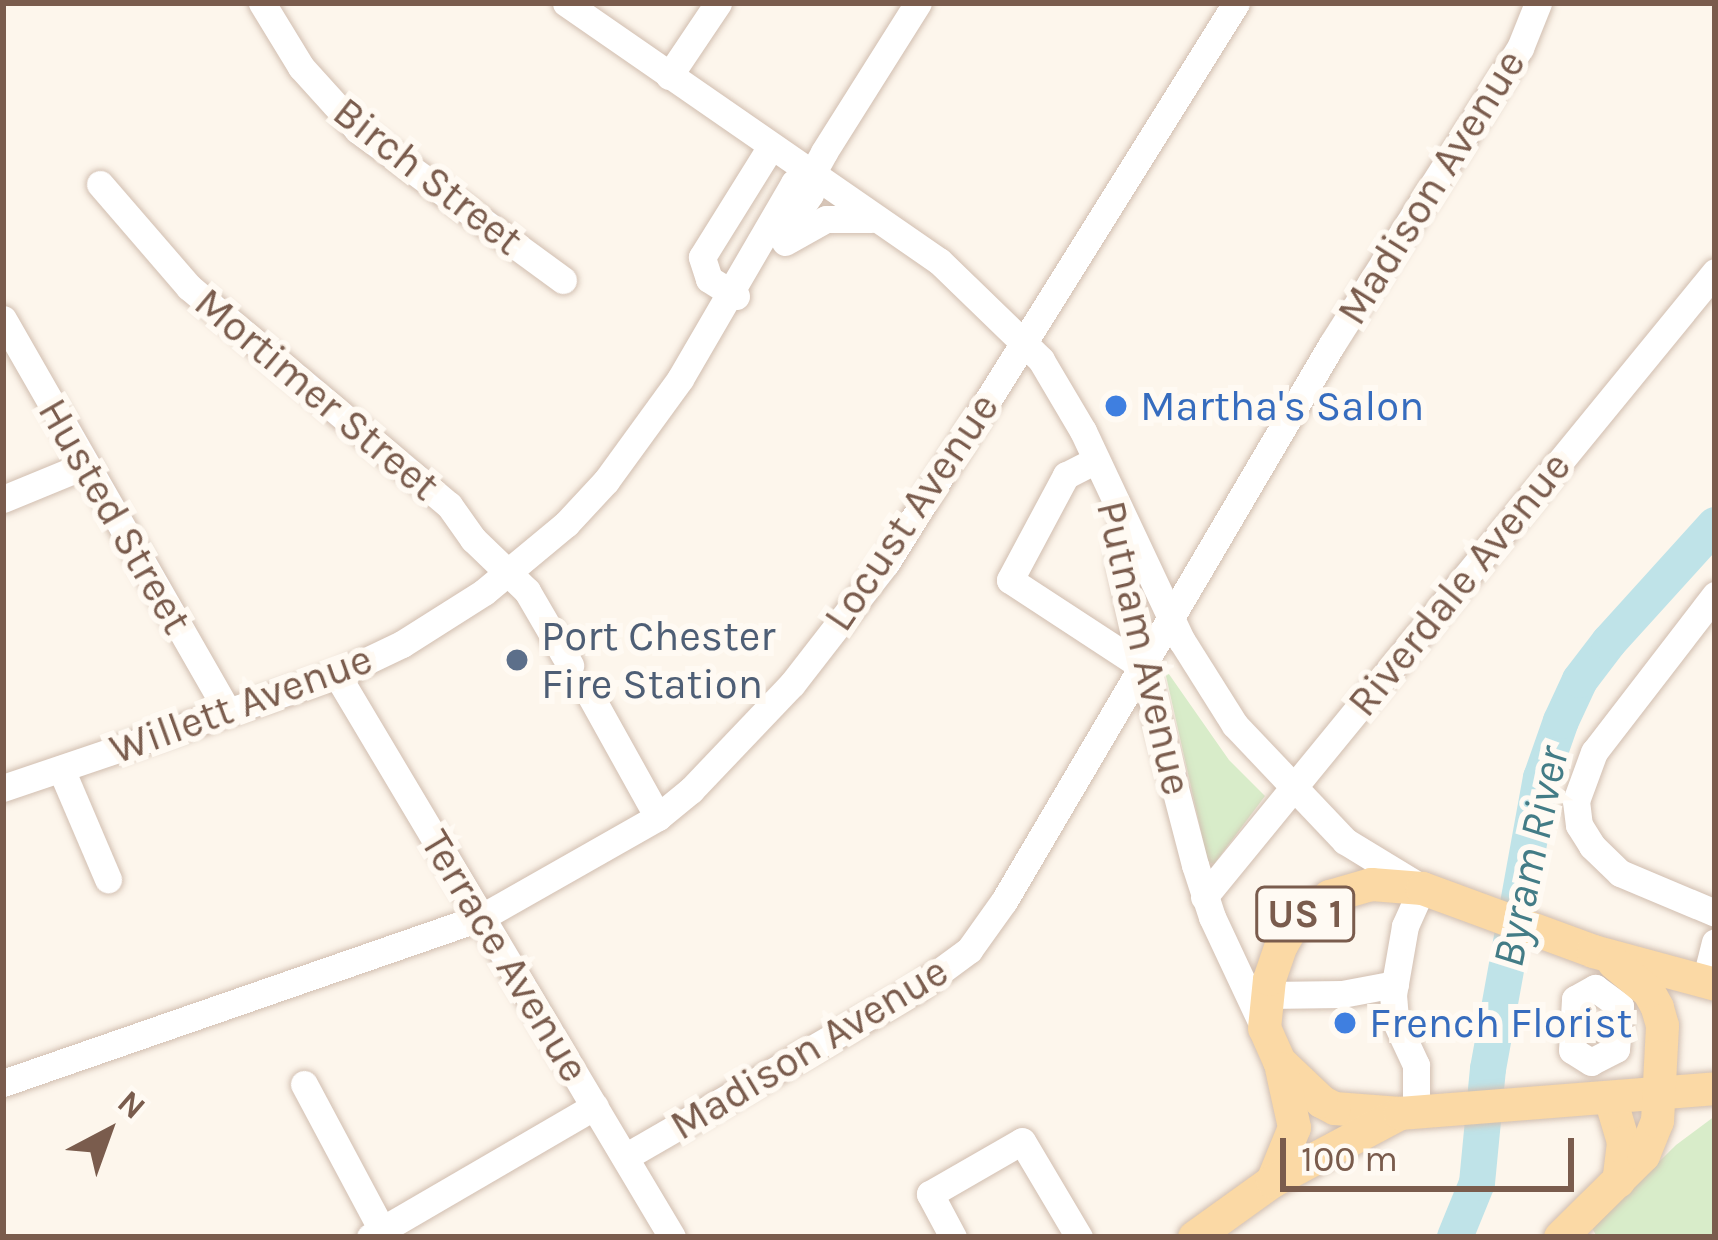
<!DOCTYPE html>
<style>
body{margin:0}
#map{position:relative;width:1718px;height:1240px;overflow:hidden;background:#fdf6ec;font-family:Karla,sans-serif}
div>[style]{position:absolute}
[style*='--x']{left:calc(var(--x)*1px);top:calc(var(--y)*1px);width:calc(var(--w)*1px);rotate:calc(var(--a)*1deg)}
.green>*{inset:0;background:#d8ecc9}
.river>*{height:36px;margin:-18px;padding:0 18px;transform-origin:18px;border-radius:18px;background:#bfe3e8}
.minor-tunnel>*{height:27px;margin-top:-13.5px;transform-origin:0;background:repeating-linear-gradient(90deg,#dcd0c4 0 27px,transparent 0 41px)}
.roads{filter:drop-shadow(0 0 3px #d1beb0) drop-shadow(0 0 3px #d1beb0)}
.minor>*{height:27px;margin:-13.5px;padding:0 13.5px;transform-origin:13.5px;border-radius:13.5px;background:#fff}
.major>*{height:33px;margin:-16.5px;padding:0 16.5px;transform-origin:16.5px;border-radius:16.5px;background:#fbd9a5}
.dots>*{width:33px;height:33px;translate:-50% -50%;box-sizing:border-box;border:6px solid #fffaf3;border-radius:50%}
span{translate:-50% -50%;white-space:nowrap;text-align:center;line-height:1.15;-webkit-text-stroke:12px #fffaf3;paint-order:stroke}
.shield-label span{padding:3px 9px;background:#fffaf3;border:3px solid;border-radius:9px;-webkit-text-stroke-width:0}
.shield-label{font-size:39px;color:#7a5c4d;font-weight:700}
.street-label{font-size:42px;color:#7a5c4d}
.shop-label{font-size:42px;color:#366cbe}
.left{translate:0 -50%;text-align:left}
.service-label{font-size:42px;color:#4e5e75}
.water-label{font-size:45px;color:#437c86;font-style:italic}
.frame{position:absolute;inset:0;border:6px solid #7a5c4d;pointer-events:none}
.north{position:absolute;left:48px;top:1072px;width:120px;height:120px;-webkit-text-stroke:9px #fffaf3;paint-order:stroke;rotate:41deg;font-size:33px;font-weight:700;line-height:48px;text-align:center;color:#7a5c4d}
.north::after{content:'';display:block;margin:auto;width:42px;height:54px;background:#7a5c4d;clip-path:polygon(50% 0,100% 100%,50% 72%,0 100%)}
.scale{position:absolute;left:1280px;top:1138px;width:294px;height:54px;box-sizing:border-box;border:6px solid #7a5c4d;border-top:0;padding-left:15px;font-size:36px;line-height:42px;white-space:nowrap;color:#7a5c4d;-webkit-text-stroke:9px #fffaf3;paint-order:stroke}
</style>
<div id="map">
<div class="green">
<i style="clip-path:polygon(1164px 667px,1229px 760px,1265px 796px,1214px 864px,1208px 862px)"></i>
<i style="clip-path:polygon(1715px 1116px,1715px 1237px,1597px 1237px,1592px 1228px,1676px 1145px)"></i>
</div>
<div class="river">
<i style="--x:1455;--y:1237;--w:58;--a:-67.8"></i>
<i style="--x:1477;--y:1183;--w:115;--a:-84.5"></i>
<i style="--x:1488;--y:1069;--w:296;--a:-79.7"></i>
<i style="--x:1541;--y:778;--w:60;--a:-70.7"></i>
<i style="--x:1561;--y:721;--w:45;--a:-65.1"></i>
<i style="--x:1580;--y:680;--w:48;--a:-52.7"></i>
<i style="--x:1609;--y:642;--w:158;--a:-47.8"></i>
</div>
<div class="minor-tunnel">
<i style="--x:1592;--y:1042;--w:31;--a:-84"></i>
</div>
<div class="roads">
<div class="minor">
<i style="--x:262;--y:3;--w:75;--a:58.6"></i>
<i style="--x:301;--y:67;--w:85;--a:47.9"></i>
<i style="--x:358;--y:130;--w:254;--a:36.2"></i>
<i style="--x:566;--y:3;--w:454;--a:34.7"></i>
<i style="--x:939;--y:261;--w:142;--a:44.1"></i>
<i style="--x:1041;--y:360;--w:82;--a:59.4"></i>
<i style="--x:1083;--y:431;--w:232;--a:64.8"></i>
<i style="--x:1182;--y:641;--w:99;--a:57.8"></i>
<i style="--x:1235;--y:725;--w:160;--a:46.5"></i>
<i style="--x:1345;--y:841;--w:90;--a:31.4"></i>
<i style="--x:1422;--y:888;--w:42;--a:114.1"></i>
<i style="--x:1405;--y:926;--w:70;--a:99.9"></i>
<i style="--x:1393;--y:995;--w:25;--a:85"></i>
<i style="--x:1395;--y:1020;--w:50;--a:65"></i>
<i style="--x:1416;--y:1065;--w:46;--a:90"></i>
<i style="--x:669;--y:76;--w:88;--a:-56.1"></i>
<i style="--x:100;--y:184;--w:136;--a:49.2"></i>
<i style="--x:189;--y:287;--w:339;--a:40"></i>
<i style="--x:449;--y:505;--w:42;--a:54.8"></i>
<i style="--x:473;--y:539;--w:75;--a:43.9"></i>
<i style="--x:527;--y:591;--w:86;--a:59.8"></i>
<i style="--x:782;--y:236;--w:50;--a:-56.3"></i>
<i style="--x:810;--y:194;--w:20;--a:-84"></i>
<i style="--x:812;--y:174;--w:25;--a:-61"></i>
<i style="--x:824;--y:152;--w:176;--a:-57.8"></i>
<i style="--x:785;--y:242;--w:47;--a:-29.3"></i>
<i style="--x:826;--y:219;--w:45;--a:0"></i>
<i style="--x:736;--y:296;--w:32;--a:-148"></i>
<i style="--x:709;--y:279;--w:23;--a:-108"></i>
<i style="--x:702;--y:257;--w:131;--a:-58.1"></i>
<i style="--x:3;--y:319;--w:453;--a:60.2"></i>
<i style="--x:1096;--y:460;--w:34;--a:153"></i>
<i style="--x:1066;--y:475;--w:119;--a:118.1"></i>
<i style="--x:1010;--y:580;--w:155;--a:33.2"></i>
<i style="--x:3;--y:499;--w:90;--a:-22.3"></i>
<i style="--x:1122;--y:528;--w:36;--a:92"></i>
<i style="--x:1121;--y:564;--w:68;--a:79"></i>
<i style="--x:1134;--y:631;--w:242;--a:75.4"></i>
<i style="--x:1195;--y:865;--w:55;--a:71.9"></i>
<i style="--x:1212;--y:917;--w:123;--a:64.9"></i>
<i style="--x:1715;--y:595;--w:198;--a:127.6"></i>
<i style="--x:1594;--y:752;--w:52;--a:110.2"></i>
<i style="--x:1576;--y:801;--w:24;--a:83"></i>
<i style="--x:1579;--y:825;--w:25;--a:58"></i>
<i style="--x:1592;--y:846;--w:39;--a:44"></i>
<i style="--x:1620;--y:873;--w:103;--a:22.8"></i>
<i style="--x:337;--y:675;--w:654;--a:59.2"></i>
<i style="--x:590;--y:695;--w:140;--a:60.9"></i>
<i style="--x:61;--y:769;--w:120;--a:66.9"></i>
<i style="--x:3;--y:788;--w:353;--a:-18.7"></i>
<i style="--x:337;--y:675;--w:72;--a:-25.5"></i>
<i style="--x:402;--y:644;--w:97;--a:-32.4"></i>
<i style="--x:484;--y:592;--w:107;--a:-39.7"></i>
<i style="--x:566;--y:524;--w:59;--a:-47.1"></i>
<i style="--x:606;--y:481;--w:126;--a:-54"></i>
<i style="--x:680;--y:379;--w:227;--a:-59.8"></i>
<i style="--x:794;--y:183;--w:20;--a:-27"></i>
<i style="--x:1204;--y:897;--w:807;--a:-50.73"></i>
<i style="--x:1705;--y:982;--w:41;--a:-76"></i>
<i style="--x:1595;--y:988;--w:31;--a:36"></i>
<i style="--x:1620;--y:1006;--w:43;--a:95.3"></i>
<i style="--x:1616;--y:1049;--w:28;--a:153"></i>
<i style="--x:1591;--y:1062;--w:22;--a:-148"></i>
<i style="--x:1572;--y:1050;--w:51;--a:-86.6"></i>
<i style="--x:1575;--y:999;--w:23;--a:-29"></i>
<i style="--x:1267;--y:995;--w:75;--a:-0.8"></i>
<i style="--x:1342;--y:994;--w:54;--a:-10.7"></i>
<i style="--x:3;--y:1083;--w:507;--a:-19.11"></i>
<i style="--x:482;--y:917;--w:202;--a:-29.6"></i>
<i style="--x:658;--y:817;--w:43;--a:-39.3"></i>
<i style="--x:691;--y:790;--w:146;--a:-46.4"></i>
<i style="--x:792;--y:684;--w:153;--a:-52.2"></i>
<i style="--x:886;--y:563;--w:660;--a:-57.99"></i>
<i style="--x:304;--y:1084;--w:166;--a:61.9"></i>
<i style="--x:625;--y:1157;--w:336;--a:-30"></i>
<i style="--x:916;--y:989;--w:66;--a:-36.3"></i>
<i style="--x:969;--y:950;--w:60;--a:-54.5"></i>
<i style="--x:1004;--y:901;--w:646;--a:-59.51"></i>
<i style="--x:1332;--y:344;--w:351;--a:-57.6"></i>
<i style="--x:1520;--y:48;--w:48;--a:-68.2"></i>
<i style="--x:370;--y:1237;--w:260;--a:-30.2"></i>
<i style="--x:953;--y:1237;--w:49;--a:-118.1"></i>
<i style="--x:930;--y:1194;--w:106;--a:-29.9"></i>
<i style="--x:1022;--y:1141;--w:112;--a:59.3"></i>
</div>
<div class="major">
<i style="--x:1610;--y:1098;--w:46;--a:73.5"></i>
<i style="--x:1623;--y:1142;--w:39;--a:97"></i>
<i style="--x:1400;--y:1113;--w:66;--a:-175.7"></i>
<i style="--x:1334;--y:1108;--w:15;--a:-152"></i>
<i style="--x:1321;--y:1101;--w:58;--a:-136.4"></i>
<i style="--x:1279;--y:1061;--w:36;--a:-114"></i>
<i style="--x:1264;--y:1028;--w:49;--a:-84.2"></i>
<i style="--x:1269;--y:979;--w:36;--a:-71"></i>
<i style="--x:1281;--y:945;--w:22;--a:-60"></i>
<i style="--x:1292;--y:926;--w:48;--a:-39"></i>
<i style="--x:1329;--y:896;--w:44;--a:-15.9"></i>
<i style="--x:1371;--y:884;--w:51;--a:4.5"></i>
<i style="--x:1422;--y:888;--w:182;--a:20.2"></i>
<i style="--x:1593;--y:951;--w:126;--a:15.1"></i>
<i style="--x:1272;--y:1181;--w:58;--a:-67.8"></i>
<i style="--x:1294;--y:1127;--w:60;--a:-102.4"></i>
<i style="--x:1194;--y:1237;--w:96;--a:-35.7"></i>
<i style="--x:1272;--y:1181;--w:145;--a:-28"></i>
<i style="--x:1400;--y:1113;--w:316;--a:-4.5"></i>
<i style="--x:1560;--y:1237;--w:117;--a:-44.7"></i>
<i style="--x:1643;--y:1155;--w:37;--a:-68"></i>
<i style="--x:1657;--y:1121;--w:96;--a:-87"></i>
<i style="--x:1662;--y:1025;--w:19;--a:-106"></i>
<i style="--x:1657;--y:1007;--w:18;--a:-119"></i>
<i style="--x:1648;--y:991;--w:45;--a:-140.4"></i>
</div>
</div>
<div class="dots">
<i style="left:1116px;top:406px;background:#3f7fe0"></i>
<i style="left:517px;top:660px;background:#5c6f8a"></i>
<i style="left:1345px;top:1023px;background:#3f7fe0"></i>
</div>
<div class="shield-label">
<span style="left:1305px;top:914px">US 1</span>
</div>
<div class="street-label">
<span style="left:428px;top:176px;rotate:38deg">Birch Street</span>
<span style="left:1431px;top:187px;rotate:-58deg">Madison Avenue</span>
<span style="left:317px;top:394px;rotate:40deg">Mortimer Street</span>
<span style="left:911px;top:512px;rotate:-56deg">Locust Avenue</span>
<span style="left:115px;top:516px;rotate:60deg">Husted Street</span>
<span style="left:1459px;top:584px;rotate:-51deg">Riverdale Avenue</span>
<span style="left:1144px;top:648px;rotate:77deg">Putnam Avenue</span>
<span style="left:241px;top:704px;rotate:-20deg">Willett Avenue</span>
<span style="left:505px;top:956px;rotate:59deg">Terrace Avenue</span>
<span style="left:809px;top:1048px;rotate:-31deg">Madison Avenue</span>
</div>
<div class="shop-label">
<span class="left" style="left:1140px;top:406px">Martha's Salon</span>
<span class="left" style="left:1369px;top:1023px">French Florist</span>
</div>
<div class="service-label">
<span class="left" style="left:541px;top:660px">Port Chester<br>Fire Station</span>
</div>
<div class="water-label">
<span style="left:1531px;top:857px;rotate:-78deg">Byram River</span>
</div>
<div class="frame"></div>
<div class="north">N</div>
<div class="scale">100 m</div>
</div>
